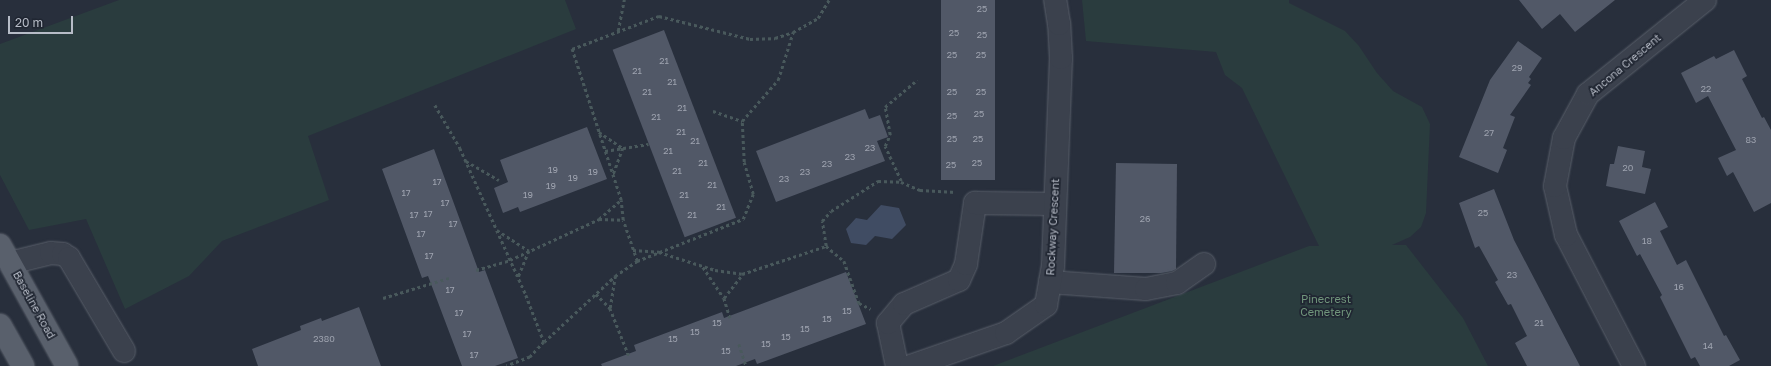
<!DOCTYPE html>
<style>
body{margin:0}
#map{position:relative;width:1771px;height:366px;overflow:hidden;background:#282f3c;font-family:"Golos Text",sans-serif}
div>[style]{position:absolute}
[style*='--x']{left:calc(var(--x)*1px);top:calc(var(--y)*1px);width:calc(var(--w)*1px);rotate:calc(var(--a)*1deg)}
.green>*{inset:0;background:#2a3c3e}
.water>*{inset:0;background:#404c63}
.building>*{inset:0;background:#515867;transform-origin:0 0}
.path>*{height:2.5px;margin-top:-1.25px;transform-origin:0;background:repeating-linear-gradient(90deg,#49595c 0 3px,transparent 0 6px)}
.roads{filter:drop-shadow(0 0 1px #595f6a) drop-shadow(0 0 1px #595f6a)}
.minor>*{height:22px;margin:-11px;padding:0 11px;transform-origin:11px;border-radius:11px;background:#3b414d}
.major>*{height:22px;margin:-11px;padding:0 11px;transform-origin:11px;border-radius:11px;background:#59606c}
span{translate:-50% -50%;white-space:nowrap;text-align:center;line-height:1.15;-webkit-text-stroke:3.5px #202632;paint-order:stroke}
.number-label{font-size:9px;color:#9ea3af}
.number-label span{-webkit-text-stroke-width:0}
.street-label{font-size:11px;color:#b7bcc7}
.park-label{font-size:11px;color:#71967c}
.scale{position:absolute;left:8px;top:16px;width:65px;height:18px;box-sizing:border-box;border:2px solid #b7bcc7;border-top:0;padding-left:5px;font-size:12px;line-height:14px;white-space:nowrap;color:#b7bcc7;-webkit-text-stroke:3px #202632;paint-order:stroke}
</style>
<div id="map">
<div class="green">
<i style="clip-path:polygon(119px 0,565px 0,576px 29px,308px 136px,329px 200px,222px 241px,189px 276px,125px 309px,86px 219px,29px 230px,0 175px,0 44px)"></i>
<i style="clip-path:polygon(1082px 0,1289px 0,1289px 3px,1345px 31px,1359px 46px,1377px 73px,1393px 91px,1422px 107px,1430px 124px,1426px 213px,1421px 227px,1410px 237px,1392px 245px,1406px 245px,1463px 318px,1488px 366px,993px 366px,1309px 246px,1319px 246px,1242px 88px,1225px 75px,1216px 52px,1086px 41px)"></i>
</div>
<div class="water">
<i style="clip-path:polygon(881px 205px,899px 208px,906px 225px,892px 239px,875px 236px,866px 245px,851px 243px,846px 229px,856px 218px,867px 220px)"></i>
</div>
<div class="building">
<i style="left:941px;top:0;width:54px;height:180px"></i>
<i style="clip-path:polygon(1519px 0,1615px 0,1575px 32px,1560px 14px,1542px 29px)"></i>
<i style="left:664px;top:30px;width:201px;height:55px;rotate:69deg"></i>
<i style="clip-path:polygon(1518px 41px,1542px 58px,1529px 77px,1531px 79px,1528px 83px,1531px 85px,1510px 115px,1515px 117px,1503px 148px,1507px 150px,1498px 173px,1459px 157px,1490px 80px)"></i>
<i style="clip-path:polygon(1734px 50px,1747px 76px,1742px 79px,1762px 118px,1764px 117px,1771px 130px,1771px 203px,1754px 212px,1733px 172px,1727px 176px,1718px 158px,1736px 150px,1708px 96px,1696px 103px,1681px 73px,1714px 56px,1716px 59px)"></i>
<i style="clip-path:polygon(865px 109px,869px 119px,880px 115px,888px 137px,877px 141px,885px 161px,776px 202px,756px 151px)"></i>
<i style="clip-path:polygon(587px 127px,607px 179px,520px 212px,518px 207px,503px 213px,494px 188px,508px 182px,500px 160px)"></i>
<i style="clip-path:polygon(1618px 146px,1645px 151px,1642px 167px,1651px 169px,1645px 194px,1606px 186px,1610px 164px,1614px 164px)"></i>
<i style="clip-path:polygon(434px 149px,479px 272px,485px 270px,518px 358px,495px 366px,462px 366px,428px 276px,422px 278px,382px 169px)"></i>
<i style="clip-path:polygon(1116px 163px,1177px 164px,1176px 269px,1172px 271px,1161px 273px,1114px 273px)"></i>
<i style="clip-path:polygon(1494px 189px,1514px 240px,1580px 366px,1527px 366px,1515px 343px,1527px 336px,1511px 304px,1508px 305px,1495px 282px,1498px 280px,1479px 246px,1475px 248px,1459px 203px)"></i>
<i style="clip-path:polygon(1655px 202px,1668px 227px,1660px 231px,1677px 265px,1686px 260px,1724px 336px,1726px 335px,1740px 360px,1729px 366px,1700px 366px,1695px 357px,1691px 359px,1660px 297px,1662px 295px,1640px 254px,1637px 256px,1619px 221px)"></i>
<i style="clip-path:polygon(846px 272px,866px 324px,757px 364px,755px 359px,736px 366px,602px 366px,601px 364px,636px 351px,634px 345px,722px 312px,724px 318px)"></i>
<i style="clip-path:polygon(359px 307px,381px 366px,258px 366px,252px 349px,301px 330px,300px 326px,321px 318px,322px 321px)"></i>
</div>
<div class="path">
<i style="--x:618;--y:31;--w:32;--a:-79"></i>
<i style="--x:435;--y:105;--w:50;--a:59.8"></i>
<i style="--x:460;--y:148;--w:161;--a:65.8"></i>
<i style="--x:526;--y:295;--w:50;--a:69"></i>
<i style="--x:544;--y:342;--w:21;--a:133"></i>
<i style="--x:530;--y:357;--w:25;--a:159"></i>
<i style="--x:713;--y:111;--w:31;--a:19"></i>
<i style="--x:599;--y:132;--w:29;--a:34"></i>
<i style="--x:623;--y:148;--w:30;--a:110"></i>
<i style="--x:605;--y:151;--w:44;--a:-9.2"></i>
<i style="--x:466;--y:161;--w:38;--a:30"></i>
<i style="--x:901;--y:181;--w:38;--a:-115"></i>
<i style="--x:885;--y:146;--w:12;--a:-66"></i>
<i style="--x:890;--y:135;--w:28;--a:-100"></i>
<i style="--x:885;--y:107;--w:42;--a:-40.2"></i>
<i style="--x:599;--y:219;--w:29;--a:-41"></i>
<i style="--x:497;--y:230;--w:38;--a:33"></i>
<i style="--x:529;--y:251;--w:29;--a:112"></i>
<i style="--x:826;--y:246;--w:23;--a:40"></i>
<i style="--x:844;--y:261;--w:45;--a:70.3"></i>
<i style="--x:859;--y:303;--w:13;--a:27"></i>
<i style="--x:633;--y:250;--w:26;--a:4"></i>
<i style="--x:659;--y:252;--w:59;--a:17.8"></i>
<i style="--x:715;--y:270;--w:27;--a:8"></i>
<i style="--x:742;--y:274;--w:89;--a:-18.4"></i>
<i style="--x:826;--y:246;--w:25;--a:-99"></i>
<i style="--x:822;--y:221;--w:13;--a:-48"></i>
<i style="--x:831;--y:211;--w:56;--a:-32.6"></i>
<i style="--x:878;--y:181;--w:23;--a:2"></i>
<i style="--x:901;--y:182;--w:21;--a:23"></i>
<i style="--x:920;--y:190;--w:36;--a:3"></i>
<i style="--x:637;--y:261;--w:43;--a:-108.9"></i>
<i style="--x:623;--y:220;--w:20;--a:-96"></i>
<i style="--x:621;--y:200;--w:159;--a:-108"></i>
<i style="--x:572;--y:49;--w:93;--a:-20.8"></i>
<i style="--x:659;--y:16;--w:94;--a:14.2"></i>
<i style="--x:750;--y:39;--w:25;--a:-2"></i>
<i style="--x:775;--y:38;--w:19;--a:-18"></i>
<i style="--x:793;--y:32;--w:29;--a:-29"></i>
<i style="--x:818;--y:18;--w:21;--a:-59"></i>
<i style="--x:703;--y:267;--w:37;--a:56"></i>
<i style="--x:724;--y:298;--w:29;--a:-52"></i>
<i style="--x:476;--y:270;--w:35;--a:-16"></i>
<i style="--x:510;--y:260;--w:98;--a:-24.7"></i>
<i style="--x:599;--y:219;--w:24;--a:2"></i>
<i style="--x:596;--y:294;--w:20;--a:45"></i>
<i style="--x:610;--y:308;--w:52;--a:68.4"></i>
<i style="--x:383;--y:298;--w:69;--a:-16.9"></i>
<i style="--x:724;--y:298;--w:21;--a:73"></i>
<i style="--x:610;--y:308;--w:32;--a:-81"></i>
<i style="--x:544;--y:342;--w:97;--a:-42.9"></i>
<i style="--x:615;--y:276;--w:27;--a:-34"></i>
<i style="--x:637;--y:261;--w:114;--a:-21.6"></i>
<i style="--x:743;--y:219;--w:27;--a:-68"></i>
<i style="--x:753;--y:194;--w:33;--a:-106"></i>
<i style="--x:744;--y:162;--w:41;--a:-92.8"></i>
<i style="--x:742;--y:121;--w:55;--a:-48.7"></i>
<i style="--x:778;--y:80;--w:50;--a:-72.6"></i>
<i style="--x:739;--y:344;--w:23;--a:72"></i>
</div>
<div class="roads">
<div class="minor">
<i style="--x:10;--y:263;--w:42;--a:-13.7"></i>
<i style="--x:51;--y:253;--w:12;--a:5"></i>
<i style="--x:63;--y:254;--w:7;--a:34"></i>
<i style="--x:69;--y:258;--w:108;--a:59.4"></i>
<i style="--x:1050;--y:282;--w:96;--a:4.2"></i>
<i style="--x:1146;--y:289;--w:32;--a:-11"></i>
<i style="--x:1177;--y:283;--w:33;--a:-35"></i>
<i style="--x:897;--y:366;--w:44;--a:-101.8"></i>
<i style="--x:888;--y:323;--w:25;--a:-50"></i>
<i style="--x:904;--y:304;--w:60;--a:-23.6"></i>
<i style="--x:959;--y:280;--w:17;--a:-66"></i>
<i style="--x:966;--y:264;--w:62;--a:-81.6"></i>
<i style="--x:975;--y:203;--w:80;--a:0.7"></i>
<i style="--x:911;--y:366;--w:101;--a:-19.2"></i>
<i style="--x:1006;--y:333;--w:49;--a:-35"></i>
<i style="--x:1046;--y:305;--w:40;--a:-80"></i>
<i style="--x:1053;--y:266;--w:208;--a:-87.8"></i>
<i style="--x:1061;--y:58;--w:34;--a:-93"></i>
<i style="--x:1059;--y:24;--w:24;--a:-99"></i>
<i style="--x:1634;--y:366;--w:148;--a:-117.4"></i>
<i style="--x:1566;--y:235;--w:50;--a:-102.7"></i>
<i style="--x:1555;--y:186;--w:49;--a:-79.4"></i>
<i style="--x:1564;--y:138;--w:50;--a:-61.4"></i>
<i style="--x:1588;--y:94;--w:150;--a:-38.8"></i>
</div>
<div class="major">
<i style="--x:0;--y:245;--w:138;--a:61"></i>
<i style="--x:0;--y:325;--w:47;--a:60.7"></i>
</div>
</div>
<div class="number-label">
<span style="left:982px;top:9px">25</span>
<span style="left:954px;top:33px">25</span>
<span style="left:982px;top:35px">25</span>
<span style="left:952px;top:55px">25</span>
<span style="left:981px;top:55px">25</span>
<span style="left:664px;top:61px">21</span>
<span style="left:1517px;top:68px">29</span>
<span style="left:637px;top:71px">21</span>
<span style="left:672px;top:82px">21</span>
<span style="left:1706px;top:89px">22</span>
<span style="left:647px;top:92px">21</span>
<span style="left:952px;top:92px">25</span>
<span style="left:981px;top:92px">25</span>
<span style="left:682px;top:108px">21</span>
<span style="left:979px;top:114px">25</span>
<span style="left:952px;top:116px">25</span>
<span style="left:656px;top:117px">21</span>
<span style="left:681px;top:132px">21</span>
<span style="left:1489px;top:133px">27</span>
<span style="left:952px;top:139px">25</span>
<span style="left:978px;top:139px">25</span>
<span style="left:1751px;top:140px">83</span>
<span style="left:695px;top:141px">21</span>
<span style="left:870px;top:148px">23</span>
<span style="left:668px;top:151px">21</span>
<span style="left:850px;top:157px">23</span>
<span style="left:703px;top:163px">21</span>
<span style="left:977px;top:163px">25</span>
<span style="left:827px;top:164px">23</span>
<span style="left:951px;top:165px">25</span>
<span style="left:1628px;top:168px">20</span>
<span style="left:553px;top:170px">19</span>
<span style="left:677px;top:171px">21</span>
<span style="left:593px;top:172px">19</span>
<span style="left:805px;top:172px">23</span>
<span style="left:573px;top:178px">19</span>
<span style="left:784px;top:179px">23</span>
<span style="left:437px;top:182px">17</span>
<span style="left:712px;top:185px">21</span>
<span style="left:551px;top:186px">19</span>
<span style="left:406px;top:193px">17</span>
<span style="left:528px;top:195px">19</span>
<span style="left:684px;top:195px">21</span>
<span style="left:445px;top:203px">17</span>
<span style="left:721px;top:207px">21</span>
<span style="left:1483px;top:213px">25</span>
<span style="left:428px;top:214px">17</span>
<span style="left:414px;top:215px">17</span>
<span style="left:692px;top:215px">21</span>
<span style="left:1145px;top:219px">26</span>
<span style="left:453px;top:224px">17</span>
<span style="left:421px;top:234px">17</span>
<span style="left:1647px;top:241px">18</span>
<span style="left:429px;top:256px">17</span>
<span style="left:1512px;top:275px">23</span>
<span style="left:1679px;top:287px">16</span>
<span style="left:450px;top:290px">17</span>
<span style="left:847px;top:311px">15</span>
<span style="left:459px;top:313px">17</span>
<span style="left:827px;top:319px">15</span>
<span style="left:717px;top:323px">15</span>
<span style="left:1539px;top:323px">21</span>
<span style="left:805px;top:329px">15</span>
<span style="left:695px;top:332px">15</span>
<span style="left:467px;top:334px">17</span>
<span style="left:786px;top:337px">15</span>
<span style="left:324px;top:339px">2380</span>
<span style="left:673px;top:339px">15</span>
<span style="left:766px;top:344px">15</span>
<span style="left:1708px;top:346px">14</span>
<span style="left:726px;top:351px">15</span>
<span style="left:474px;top:355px">17</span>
</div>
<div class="street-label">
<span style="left:1625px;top:65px;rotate:-40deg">Ancona Crescent</span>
<span style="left:1053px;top:227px;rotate:-87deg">Rockway Crescent</span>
<span style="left:34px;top:305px;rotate:61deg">Baseline Road</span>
</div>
<div class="park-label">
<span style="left:1326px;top:306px">Pinecrest<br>Cemetery</span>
</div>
<div class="scale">20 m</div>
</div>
